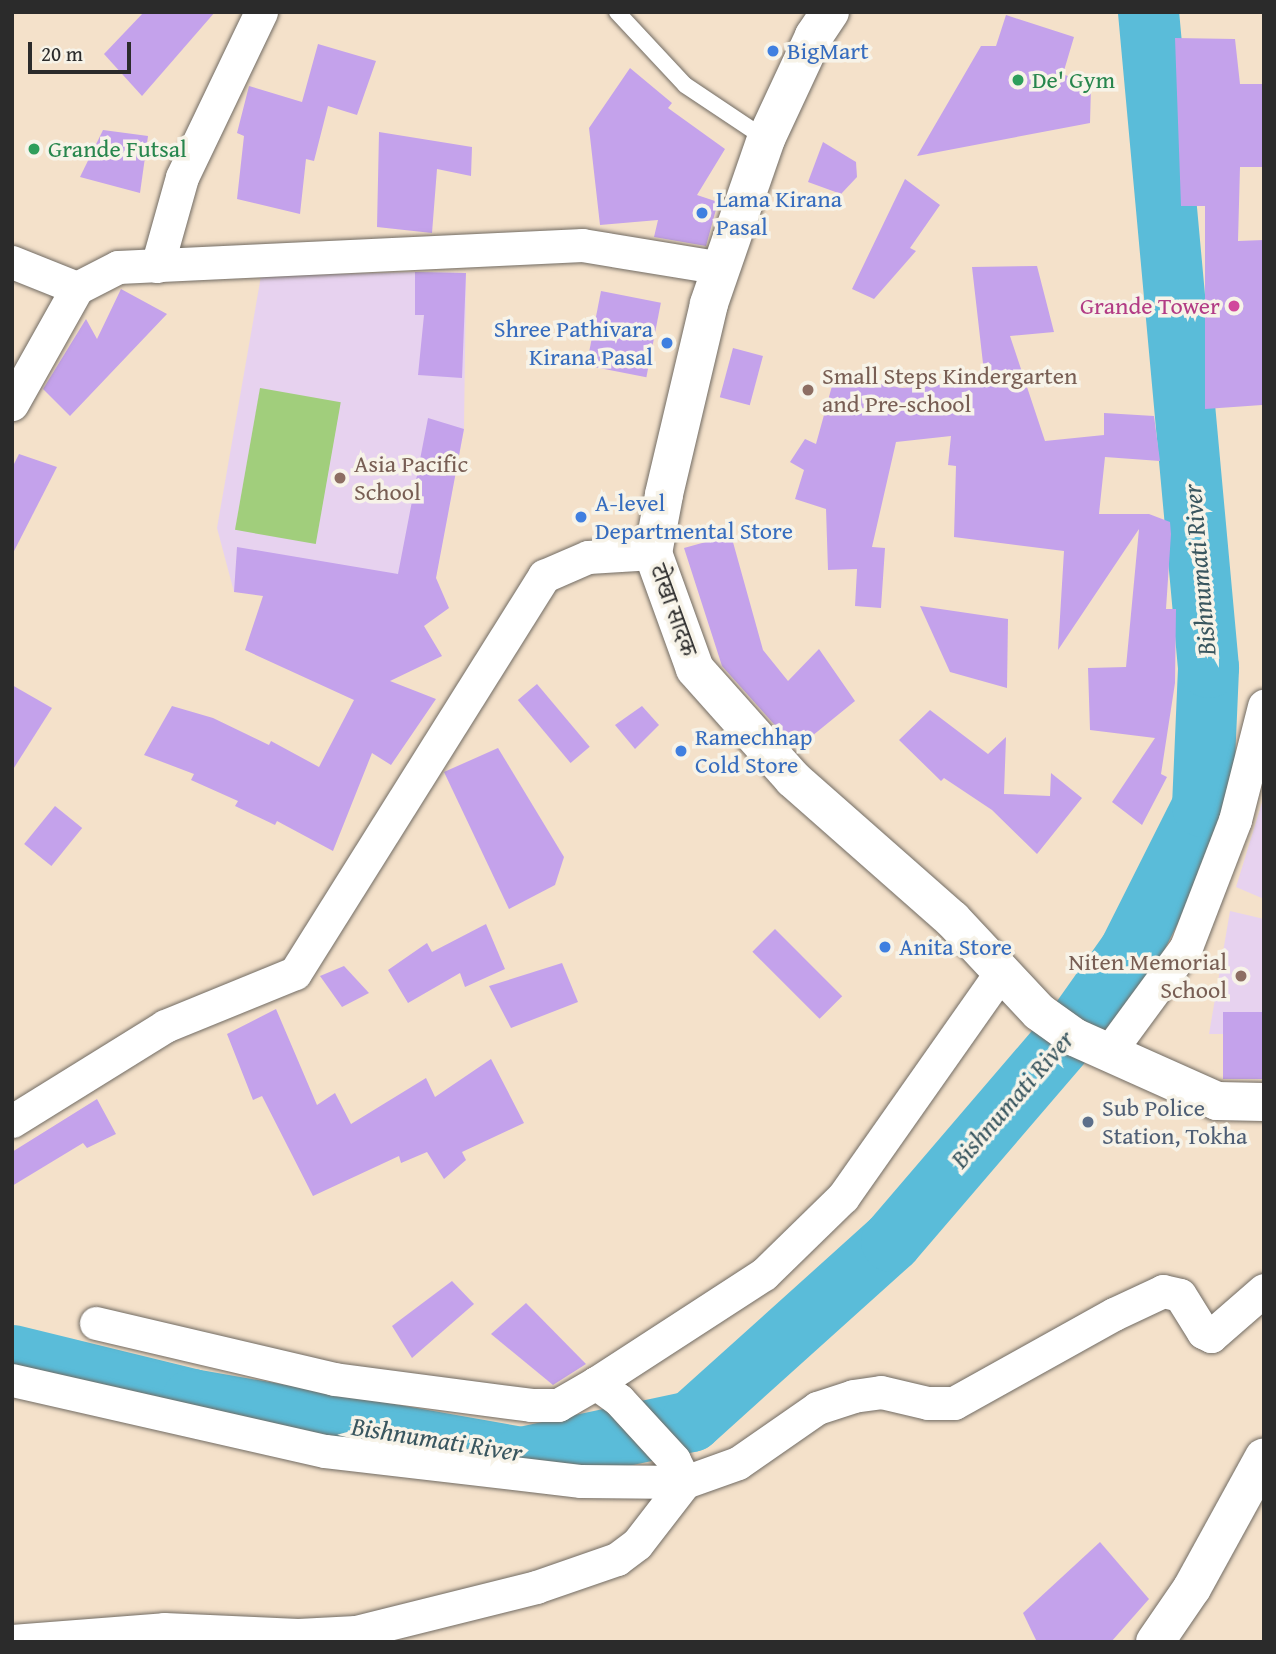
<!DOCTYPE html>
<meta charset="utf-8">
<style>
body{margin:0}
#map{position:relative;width:1276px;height:1654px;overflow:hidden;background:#f4e1ca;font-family:"Gentium Book Plus","Noto Serif Devanagari",serif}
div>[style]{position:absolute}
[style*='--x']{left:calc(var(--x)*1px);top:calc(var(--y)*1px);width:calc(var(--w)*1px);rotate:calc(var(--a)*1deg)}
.built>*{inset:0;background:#e7d2ef}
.green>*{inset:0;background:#a1ce7c;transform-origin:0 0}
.river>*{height:61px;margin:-30.5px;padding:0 30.5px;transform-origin:30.5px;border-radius:30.5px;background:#5abcd9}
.building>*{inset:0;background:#c4a2eb;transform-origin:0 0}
.roads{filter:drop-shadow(0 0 2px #716b63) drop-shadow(0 0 2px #716b63)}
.service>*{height:16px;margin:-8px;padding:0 8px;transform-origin:8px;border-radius:8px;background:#fff}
.minor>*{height:33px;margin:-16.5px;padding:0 16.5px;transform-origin:16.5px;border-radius:16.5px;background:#fff}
.secondary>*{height:38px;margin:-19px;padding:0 19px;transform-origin:19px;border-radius:19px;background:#fff}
.dots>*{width:19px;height:19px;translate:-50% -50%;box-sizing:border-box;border:4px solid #f7f3e8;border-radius:50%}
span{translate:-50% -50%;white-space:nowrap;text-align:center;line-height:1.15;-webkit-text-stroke:7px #f7f3e8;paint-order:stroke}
.shop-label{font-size:24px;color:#366cbe}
.left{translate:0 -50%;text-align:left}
.right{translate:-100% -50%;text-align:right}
.leisure-label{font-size:24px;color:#27864d}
.hotel-label{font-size:24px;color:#b23c85}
.education-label{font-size:24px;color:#785e54}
.street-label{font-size:24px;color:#2b2b2b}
.service-label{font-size:24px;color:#4e5e75}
.water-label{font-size:26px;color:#39565f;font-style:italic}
.frame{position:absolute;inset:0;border:14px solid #2b2b2b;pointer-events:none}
.scale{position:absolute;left:28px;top:42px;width:103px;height:32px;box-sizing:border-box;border:4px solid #2b2b2b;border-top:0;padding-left:9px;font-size:21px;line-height:24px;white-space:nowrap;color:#2b2b2b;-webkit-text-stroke:5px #f7f3e8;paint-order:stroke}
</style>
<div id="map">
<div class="built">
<i style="clip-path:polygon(415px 272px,466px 273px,464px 429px,434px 586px,234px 592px,217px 528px,261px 276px)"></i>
<i style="clip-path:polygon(1264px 796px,1264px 899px,1236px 887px)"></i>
<i style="clip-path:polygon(1230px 911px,1264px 919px,1264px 1034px,1209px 1034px)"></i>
</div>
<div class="green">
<i style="left:260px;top:388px;width:82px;height:144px;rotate:10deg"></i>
</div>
<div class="river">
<i style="--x:12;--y:1355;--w:185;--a:13.7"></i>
<i style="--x:192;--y:1399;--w:334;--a:10"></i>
<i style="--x:521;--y:1457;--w:174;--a:-12"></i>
<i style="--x:691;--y:1421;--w:269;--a:-42"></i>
<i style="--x:891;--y:1241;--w:287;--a:-49.4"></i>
<i style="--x:1078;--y:1023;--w:88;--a:-54.7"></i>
<i style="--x:1129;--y:951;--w:162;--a:-63.3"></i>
<i style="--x:1202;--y:806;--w:139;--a:-87.5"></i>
<i style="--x:1208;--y:667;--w:658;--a:-95.23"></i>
</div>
<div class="building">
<i style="clip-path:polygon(144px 12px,215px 12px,142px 96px,104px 54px)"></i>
<i style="clip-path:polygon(1006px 15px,1074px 37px,1063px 74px,1091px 86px,1090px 123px,917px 156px,981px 46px,996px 46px)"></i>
<i style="clip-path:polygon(1175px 38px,1235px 39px,1240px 84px,1264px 84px,1264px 167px,1240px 167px,1238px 241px,1264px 240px,1262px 405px,1205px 409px,1205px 206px,1181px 206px)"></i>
<i style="clip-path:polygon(318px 44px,376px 61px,357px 115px,328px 106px,314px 161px,306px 159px,300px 214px,237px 199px,244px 136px,237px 133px,249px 86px,302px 102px)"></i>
<i style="clip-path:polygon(630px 68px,672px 103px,668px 108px,725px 149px,697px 195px,718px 202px,706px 246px,654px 237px,658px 220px,600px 225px,589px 128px)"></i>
<i style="clip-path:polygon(103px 130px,148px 136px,140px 193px,80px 177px)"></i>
<i style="clip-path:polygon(379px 132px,472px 147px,471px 176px,437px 169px,432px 233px,377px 227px)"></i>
<i style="clip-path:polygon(823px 142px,856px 162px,857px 177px,841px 194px,808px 182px)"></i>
<i style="clip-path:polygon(905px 179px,940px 205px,910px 248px,916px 251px,874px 299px,852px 289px)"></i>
<i style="clip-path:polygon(1037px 266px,1054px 332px,1010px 336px,1045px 441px,1104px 435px,1104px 413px,1154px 416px,1160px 461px,1105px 457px,1099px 514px,1149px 514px,1170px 522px,1171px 534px,1166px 609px,1176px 609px,1175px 683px,1161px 774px,1167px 777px,1142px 825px,1112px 802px,1155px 738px,1090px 730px,1088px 668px,1126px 667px,1139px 529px,1058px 650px,1064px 551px,954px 537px,956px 466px,948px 465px,951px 436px,896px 442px,872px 547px,885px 548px,881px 608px,855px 606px,857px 569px,828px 570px,826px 509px,795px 499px,804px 470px,790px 462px,805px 439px,816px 444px,835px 375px,902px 388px,985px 381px,972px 267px)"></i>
<i style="clip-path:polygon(415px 272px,466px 273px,462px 378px,418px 375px,424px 315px,415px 315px)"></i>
<i style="clip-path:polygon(121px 289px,167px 314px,70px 416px,43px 389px,86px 319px,97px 339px)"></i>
<i style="left:601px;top:291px;width:61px;height:76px;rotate:11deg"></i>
<i style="left:733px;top:348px;width:31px;height:51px;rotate:15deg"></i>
<i style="clip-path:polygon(428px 418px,464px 429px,436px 578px,449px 608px,424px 626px,442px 656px,390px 681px,436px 699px,391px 765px,372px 753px,333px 851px,277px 821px,275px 825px,235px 806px,238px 801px,191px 780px,194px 774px,144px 755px,172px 706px,213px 718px,269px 745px,271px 741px,319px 767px,354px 700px,245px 650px,263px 596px,234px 592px,237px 547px,398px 574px)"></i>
<i style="clip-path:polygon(19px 454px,57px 467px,12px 555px,12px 468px)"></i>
<i style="clip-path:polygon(731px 535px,763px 650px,788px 681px,819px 649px,855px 701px,796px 749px,722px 666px,684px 548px)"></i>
<i style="clip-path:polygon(920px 606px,1008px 619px,1007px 688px,950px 672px)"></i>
<i style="left:537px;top:684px;width:82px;height:25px;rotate:50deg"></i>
<i style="clip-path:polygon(12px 685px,52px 708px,12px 771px)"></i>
<i style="clip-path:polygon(642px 706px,659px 725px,635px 749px,615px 725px)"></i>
<i style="clip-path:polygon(930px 710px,988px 754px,1006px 737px,1004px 794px,1050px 796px,1051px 773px,1082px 798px,1037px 854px,992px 810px,944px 778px,941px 781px,899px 740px)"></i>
<i style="clip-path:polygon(498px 748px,564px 857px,555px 885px,509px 909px,444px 772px)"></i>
<i style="left:55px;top:806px;width:35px;height:49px;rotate:39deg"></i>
<i style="clip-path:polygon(486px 924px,505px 969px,465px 987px,460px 973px,408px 1003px,388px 970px,427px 943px,432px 952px)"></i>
<i style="left:775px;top:929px;width:95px;height:32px;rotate:45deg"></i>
<i style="clip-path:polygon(562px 963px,578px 1002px,511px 1028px,489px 986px)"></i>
<i style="clip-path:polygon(344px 966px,369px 993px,342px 1007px,320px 976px)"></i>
<i style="clip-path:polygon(276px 1009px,317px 1105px,335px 1093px,351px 1124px,426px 1078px,435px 1097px,491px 1059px,524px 1123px,462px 1152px,466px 1160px,444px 1179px,427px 1152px,401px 1163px,399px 1156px,313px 1196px,262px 1096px,253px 1100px,227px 1034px)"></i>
<i style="left:1223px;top:1012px;width:41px;height:67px"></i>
<i style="clip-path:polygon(97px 1099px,116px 1134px,87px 1148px,83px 1143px,12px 1186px,12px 1152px)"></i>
<i style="clip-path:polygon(452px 1281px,474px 1304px,412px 1358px,392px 1326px)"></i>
<i style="clip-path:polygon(526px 1303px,586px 1364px,553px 1385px,491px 1334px)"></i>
<i style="clip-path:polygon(1100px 1542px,1149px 1599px,1111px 1642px,1037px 1642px,1023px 1613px)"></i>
</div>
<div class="roads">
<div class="service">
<i style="--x:617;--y:12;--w:100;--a:47"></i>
<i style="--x:685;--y:85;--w:97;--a:33.7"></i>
</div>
<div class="minor">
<i style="--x:12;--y:262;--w:70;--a:21.8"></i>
<i style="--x:77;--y:288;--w:46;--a:-27.1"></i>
<i style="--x:118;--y:267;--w:465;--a:-2.7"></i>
<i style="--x:582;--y:245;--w:142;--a:9.3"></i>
<i style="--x:157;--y:266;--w:92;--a:-74.3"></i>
<i style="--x:182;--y:177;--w:183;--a:-64.4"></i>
<i style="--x:12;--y:404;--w:133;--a:-60.7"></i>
<i style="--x:1109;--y:1052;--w:130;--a:-53.7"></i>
<i style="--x:1186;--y:947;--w:136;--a:-68.9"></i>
<i style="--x:1235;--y:820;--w:118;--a:-75.7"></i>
<i style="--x:12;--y:1121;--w:180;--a:-31.8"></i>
<i style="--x:165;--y:1026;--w:140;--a:-22.2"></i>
<i style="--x:295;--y:973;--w:469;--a:-57.9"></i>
<i style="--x:544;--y:576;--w:48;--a:-23.4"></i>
<i style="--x:588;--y:557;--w:65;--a:-3.5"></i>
<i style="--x:96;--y:1323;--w:244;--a:13.2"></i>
<i style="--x:334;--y:1379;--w:199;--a:7.5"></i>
<i style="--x:531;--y:1405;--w:27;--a:0"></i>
<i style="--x:558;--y:1405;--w:44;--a:-30.1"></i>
<i style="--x:12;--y:1380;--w:321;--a:12.8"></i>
<i style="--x:325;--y:1451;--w:258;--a:6.7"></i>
<i style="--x:581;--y:1481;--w:104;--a:0.6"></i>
<i style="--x:685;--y:1482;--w:56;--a:-19.7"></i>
<i style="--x:738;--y:1463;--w:96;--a:-34.8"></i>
<i style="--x:817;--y:1408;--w:38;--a:-18"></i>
<i style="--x:853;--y:1396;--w:28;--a:-8"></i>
<i style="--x:881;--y:1392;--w:48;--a:13.2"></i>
<i style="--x:928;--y:1403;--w:26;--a:0"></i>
<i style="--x:954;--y:1403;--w:183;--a:-29.1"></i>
<i style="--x:1114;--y:1314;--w:54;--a:-25.1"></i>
<i style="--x:1163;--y:1291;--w:17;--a:13"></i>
<i style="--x:1180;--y:1295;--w:44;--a:58.1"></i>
<i style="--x:1203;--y:1332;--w:9;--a:27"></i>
<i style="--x:1211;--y:1336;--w:70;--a:-41"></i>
<i style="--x:12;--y:1641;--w:152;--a:-4.5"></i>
<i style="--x:164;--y:1629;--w:134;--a:2.6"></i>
<i style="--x:298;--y:1635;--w:58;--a:-3"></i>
<i style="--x:356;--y:1632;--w:186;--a:-14"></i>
<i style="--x:536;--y:1587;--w:86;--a:-19.1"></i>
<i style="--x:617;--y:1559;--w:25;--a:-37"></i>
<i style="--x:637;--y:1544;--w:78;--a:-52.3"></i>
<i style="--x:685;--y:1482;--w:25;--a:-117"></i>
<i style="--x:674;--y:1460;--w:81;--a:-132.5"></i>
<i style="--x:619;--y:1400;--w:29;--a:-144"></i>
<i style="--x:596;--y:1383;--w:200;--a:-33"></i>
<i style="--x:764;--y:1274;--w:110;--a:-44.3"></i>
<i style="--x:843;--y:1197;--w:276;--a:-54.9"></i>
</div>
<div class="secondary">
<i style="--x:830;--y:12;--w:29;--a:124"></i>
<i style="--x:814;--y:36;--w:114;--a:115"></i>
<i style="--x:766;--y:139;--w:175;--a:109.1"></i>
<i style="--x:709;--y:304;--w:196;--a:103.3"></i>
<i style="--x:664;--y:495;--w:59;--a:100.7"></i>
<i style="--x:653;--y:553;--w:123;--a:70.1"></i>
<i style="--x:695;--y:669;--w:147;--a:48.3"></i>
<i style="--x:793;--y:779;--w:212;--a:41.4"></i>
<i style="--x:952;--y:919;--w:127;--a:46.9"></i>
<i style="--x:1039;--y:1012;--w:43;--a:35.5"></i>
<i style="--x:1074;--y:1037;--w:157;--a:24.1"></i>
<i style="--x:1217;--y:1101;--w:47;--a:1.2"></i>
<i style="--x:1155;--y:1642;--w:65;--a:-55.6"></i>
<i style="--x:1192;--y:1588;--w:149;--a:-61.2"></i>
</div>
</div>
<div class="dots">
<i style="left:773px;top:51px;background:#3f7fe0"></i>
<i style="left:1018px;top:80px;background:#2e9e5b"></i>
<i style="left:34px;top:149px;background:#2e9e5b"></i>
<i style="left:702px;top:213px;background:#3f7fe0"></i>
<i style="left:1234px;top:306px;background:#d1479c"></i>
<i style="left:667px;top:343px;background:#3f7fe0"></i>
<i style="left:808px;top:390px;background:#8d6e63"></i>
<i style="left:340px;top:478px;background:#8d6e63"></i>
<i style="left:581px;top:517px;background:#3f7fe0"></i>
<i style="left:681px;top:751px;background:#3f7fe0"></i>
<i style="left:885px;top:947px;background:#3f7fe0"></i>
<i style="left:1241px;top:976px;background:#8d6e63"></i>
<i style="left:1088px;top:1122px;background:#5c6f8a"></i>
</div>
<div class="shop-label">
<span class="left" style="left:787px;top:51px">BigMart</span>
<span class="left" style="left:716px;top:213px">Lama Kirana<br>Pasal</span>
<span class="right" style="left:653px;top:343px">Shree Pathivara<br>Kirana Pasal</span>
<span class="left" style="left:595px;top:517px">A-level<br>Departmental Store</span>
<span class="left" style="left:695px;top:751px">Ramechhap<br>Cold Store</span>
<span class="left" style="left:899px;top:947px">Anita Store</span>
</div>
<div class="leisure-label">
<span class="left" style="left:1032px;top:80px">De' Gym</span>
<span class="left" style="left:48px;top:149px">Grande Futsal</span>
</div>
<div class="hotel-label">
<span class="right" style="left:1220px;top:306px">Grande Tower</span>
</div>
<div class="education-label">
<span class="left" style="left:822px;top:390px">Small Steps Kindergarten<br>and Pre-school</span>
<span class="left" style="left:354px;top:478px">Asia Pacific<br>School</span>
<span class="right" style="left:1227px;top:976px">Niten Memorial<br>School</span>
</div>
<div class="street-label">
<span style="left:674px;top:610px;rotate:70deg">टोखा सादक</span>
</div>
<div class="service-label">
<span class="left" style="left:1102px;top:1122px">Sub Police<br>Station, Tokha</span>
</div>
<div class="water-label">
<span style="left:1199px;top:570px;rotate:-95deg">Bishnumati River</span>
<span style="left:1012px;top:1099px;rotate:-49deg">Bishnumati River</span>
<span style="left:437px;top:1439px;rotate:9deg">Bishnumati River</span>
</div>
<div class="frame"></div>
<div class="scale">20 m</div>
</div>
